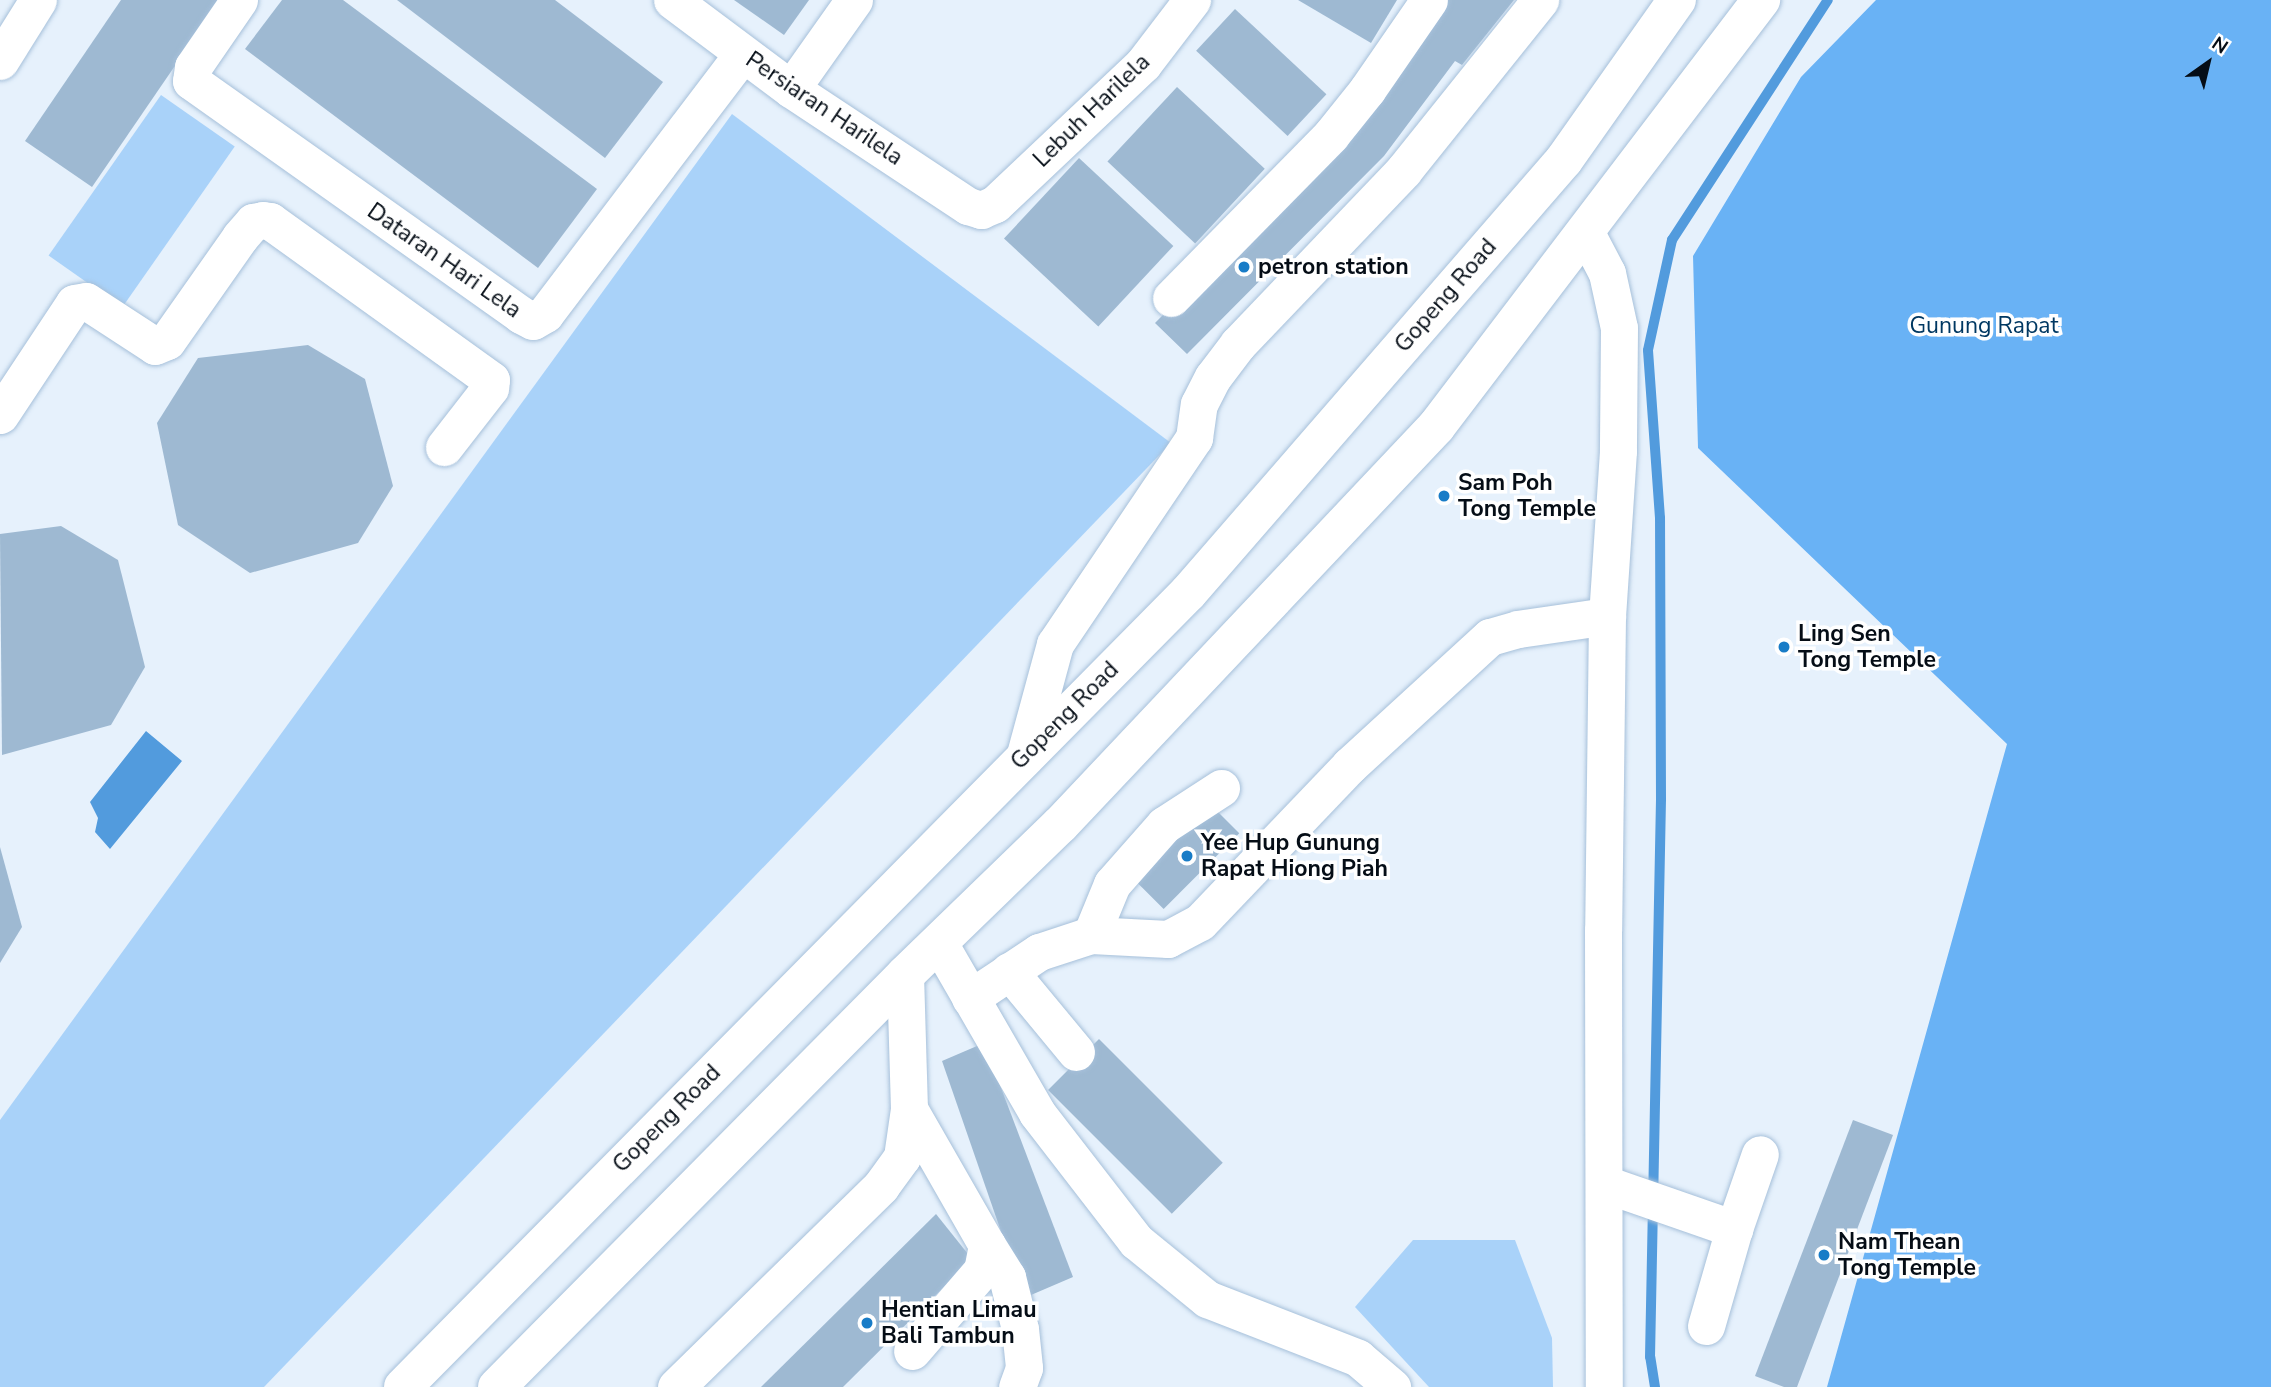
<!DOCTYPE html>
<style>
body{margin:0}
#map{position:relative;width:2271px;height:1387px;overflow:hidden;background:#e6f1fc;font-family:"Nunito Sans",sans-serif}
div>[style]{position:absolute}
[style*='--x']{left:calc(var(--x)*1px);top:calc(var(--y)*1px);width:calc(var(--w)*1px);rotate:calc(var(--a)*1deg)}
.green>*{inset:0;background:#a9d2f9;transform-origin:0 0}
.forest>*{inset:0;background:#69b2f5}
.water>*{inset:0;background:#529bdd}
.stream>*{height:10px;margin:-5px;padding:0 5px;transform-origin:5px;border-radius:5px;background:#529bdd}
.building>*{inset:0;background:#9eb9d2;transform-origin:0 0}
.roads{filter:drop-shadow(0 0 2px #a6c0da) drop-shadow(0 0 2px #a6c0da)}
.minor>*{height:37px;margin:-18.5px;padding:0 18.5px;transform-origin:18.5px;border-radius:18.5px;background:#fff}
.highway>*{height:38px;margin:-19px;padding:0 19px;transform-origin:19px;border-radius:19px;background:#fff}
.dots>*{width:19px;height:19px;translate:-50% -50%;box-sizing:border-box;border:4px solid #fff;border-radius:50%}
span{translate:-50% -50%;white-space:nowrap;text-align:center;line-height:1.15;-webkit-text-stroke:7px #fff;paint-order:stroke}
.street-label{font-size:23px;color:#050d16}
.poi-label{font-size:23px;color:#050d16;font-weight:700}
.left{translate:0 -50%;text-align:left}
.park-label{font-size:23px;color:#003862}
.north{position:absolute;left:2173px;top:28px;width:70px;height:70px;-webkit-text-stroke:5px #fff;paint-order:stroke;rotate:34deg;font-size:19px;font-weight:700;line-height:28px;text-align:center;color:#050d16}
.north::after{content:'';display:block;margin:auto;width:24px;height:32px;background:#050d16;clip-path:polygon(50% 0,100% 100%,50% 72%,0 100%)}
</style>
<div id="map">
<div class="green">
<i style="left:161px;top:95px;width:90px;height:196px;rotate:35deg"></i>
<i style="clip-path:polygon(732px 114px,1171px 443px,264px 1387px,0 1387px,0 1120px)"></i>
<i style="clip-path:polygon(1413px 1240px,1515px 1240px,1552px 1338px,1553px 1387px,1429px 1387px,1355px 1307px)"></i>
</div>
<div class="forest">
<i style="clip-path:polygon(1876px 0,2271px 0,2271px 1387px,1827px 1387px,2007px 744px,1698px 448px,1693px 256px,1801px 77px)"></i>
</div>
<div class="water">
<i style="clip-path:polygon(146px 731px,182px 761px,110px 849px,95px 832px,98px 818px,90px 802px)"></i>
</div>
<div class="stream">
<i style="--x:1655;--y:1387;--w:30;--a:-99"></i>
<i style="--x:1650;--y:1357;--w:558;--a:-88.87"></i>
<i style="--x:1661;--y:799;--w:281;--a:-90.2"></i>
<i style="--x:1660;--y:518;--w:168;--a:-94.1"></i>
<i style="--x:1648;--y:350;--w:113;--a:-77.7"></i>
<i style="--x:1672;--y:240;--w:286;--a:-57"></i>
</div>
<div class="building">
<i style="clip-path:polygon(121px 0,220px 0,92px 187px,25px 141px)"></i>
<i style="clip-path:polygon(282px 0,343px 0,597px 189px,538px 268px,245px 49px)"></i>
<i style="clip-path:polygon(397px 0,555px 0,663px 82px,605px 158px)"></i>
<i style="clip-path:polygon(734px 0,809px 0,784px 35px)"></i>
<i style="clip-path:polygon(1298px 0,1397px 0,1371px 43px)"></i>
<i style="clip-path:polygon(1447px 0,1514px 0,1462px 65px,1455px 61px,1384px 156px,1187px 354px,1155px 323px,1296px 181px,1303px 187px,1357px 133px)"></i>
<i style="left:1235px;top:9px;width:125px;height:57px;rotate:43deg"></i>
<i style="left:1177px;top:87px;width:120px;height:102px;rotate:43deg"></i>
<i style="left:1079px;top:158px;width:129px;height:110px;rotate:43deg"></i>
<i style="clip-path:polygon(308px 345px,365px 379px,393px 486px,358px 543px,250px 573px,178px 525px,157px 423px,198px 358px)"></i>
<i style="clip-path:polygon(61px 526px,118px 560px,145px 667px,111px 725px,2px 755px,0 534px)"></i>
<i style="left:1211px;top:805px;width:40px;height:107px;rotate:45deg"></i>
<i style="clip-path:polygon(0 847px,22px 927px,0 963px)"></i>
<i style="left:1099px;top:1039px;width:175px;height:72px;rotate:45deg"></i>
<i style="clip-path:polygon(984px 1043px,1073px 1277px,1024px 1298px,942px 1061px)"></i>
<i style="clip-path:polygon(1853px 1120px,1893px 1135px,1797px 1387px,1784px 1387px,1755px 1376px)"></i>
<i style="clip-path:polygon(936px 1214px,972px 1259px,843px 1387px,761px 1387px)"></i>
</div>
<div class="roads">
<div class="minor">
<i style="--x:239;--y:0;--w:81;--a:124.5"></i>
<i style="--x:193;--y:67;--w:14;--a:98"></i>
<i style="--x:191;--y:81;--w:405;--a:35.3"></i>
<i style="--x:521;--y:315;--w:13;--a:27"></i>
<i style="--x:533;--y:321;--w:14;--a:-30"></i>
<i style="--x:545;--y:314;--w:326;--a:-52.8"></i>
<i style="--x:672;--y:0;--w:149;--a:36.8"></i>
<i style="--x:791;--y:89;--w:212;--a:33.5"></i>
<i style="--x:968;--y:206;--w:14;--a:17"></i>
<i style="--x:981;--y:210;--w:15;--a:-23"></i>
<i style="--x:995;--y:204;--w:204;--a:-43.4"></i>
<i style="--x:1143;--y:64;--w:81;--a:-52.6"></i>
<i style="--x:0;--y:61;--w:72;--a:-58.1"></i>
<i style="--x:791;--y:89;--w:109;--a:-54.7"></i>
<i style="--x:1585;--y:231;--w:47;--a:62.4"></i>
<i style="--x:1607;--y:273;--w:56;--a:77.7"></i>
<i style="--x:1619;--y:328;--w:123;--a:90.5"></i>
<i style="--x:1618;--y:451;--w:165;--a:93.8"></i>
<i style="--x:1607;--y:616;--w:314;--a:90.7"></i>
<i style="--x:1603;--y:930;--w:457;--a:89.9"></i>
<i style="--x:1171;--y:298;--w:228;--a:-45.5"></i>
<i style="--x:1331;--y:135;--w:58;--a:-51.3"></i>
<i style="--x:1367;--y:90;--w:109;--a:-55.4"></i>
<i style="--x:0;--y:415;--w:134;--a:-56.5"></i>
<i style="--x:74;--y:303;--w:12;--a:-9"></i>
<i style="--x:86;--y:301;--w:82;--a:33.1"></i>
<i style="--x:155;--y:346;--w:13;--a:-23"></i>
<i style="--x:167;--y:341;--w:127;--a:-54.9"></i>
<i style="--x:240;--y:237;--w:20;--a:-49"></i>
<i style="--x:253;--y:222;--w:10;--a:-11"></i>
<i style="--x:263;--y:220;--w:7;--a:8"></i>
<i style="--x:270;--y:221;--w:272;--a:35.7"></i>
<i style="--x:491;--y:380;--w:8;--a:97"></i>
<i style="--x:490;--y:388;--w:75;--a:127.9"></i>
<i style="--x:1024;--y:758;--w:118;--a:-74.8"></i>
<i style="--x:1055;--y:644;--w:249;--a:-56"></i>
<i style="--x:1194;--y:438;--w:34;--a:-82"></i>
<i style="--x:1199;--y:404;--w:30;--a:-63"></i>
<i style="--x:1213;--y:377;--w:41;--a:-52.9"></i>
<i style="--x:1238;--y:344;--w:240;--a:-46.3"></i>
<i style="--x:1404;--y:170;--w:218;--a:-51.3"></i>
<i style="--x:1091;--y:935;--w:55;--a:-67.6"></i>
<i style="--x:1112;--y:884;--w:79;--a:-48.6"></i>
<i style="--x:1164;--y:825;--w:68;--a:-33"></i>
<i style="--x:939;--y:943;--w:196;--a:60"></i>
<i style="--x:1037;--y:1113;--w:162;--a:52.3"></i>
<i style="--x:1136;--y:1241;--w:92;--a:39.2"></i>
<i style="--x:1207;--y:1299;--w:162;--a:21.3"></i>
<i style="--x:1358;--y:1358;--w:45;--a:40.5"></i>
<i style="--x:1009;--y:971;--w:105;--a:50.4"></i>
<i style="--x:970;--y:998;--w:83;--a:-33.7"></i>
<i style="--x:1039;--y:952;--w:55;--a:-18.1"></i>
<i style="--x:1091;--y:935;--w:77;--a:3"></i>
<i style="--x:1168;--y:939;--w:36;--a:-28"></i>
<i style="--x:1200;--y:922;--w:216;--a:-46.3"></i>
<i style="--x:1349;--y:766;--w:191;--a:-42.5"></i>
<i style="--x:1490;--y:637;--w:29;--a:-16"></i>
<i style="--x:1518;--y:629;--w:90;--a:-8.3"></i>
<i style="--x:909;--y:1109;--w:157;--a:60.2"></i>
<i style="--x:987;--y:1245;--w:25;--a:101"></i>
<i style="--x:982;--y:1270;--w:107;--a:130.8"></i>
<i style="--x:1605;--y:1184;--w:137;--a:19.2"></i>
<i style="--x:1734;--y:1229;--w:79;--a:-70.9"></i>
<i style="--x:987;--y:1245;--w:38;--a:58"></i>
<i style="--x:1007;--y:1277;--w:54;--a:76"></i>
<i style="--x:1020;--y:1329;--w:39;--a:84"></i>
<i style="--x:1024;--y:1368;--w:20;--a:110"></i>
<i style="--x:1706;--y:1326;--w:101;--a:-73.9"></i>
<i style="--x:676;--y:1387;--w:287;--a:-44.4"></i>
<i style="--x:881;--y:1186;--w:36;--a:-54"></i>
<i style="--x:902;--y:1157;--w:49;--a:-81.7"></i>
<i style="--x:909;--y:1109;--w:134;--a:-91.7"></i>
</div>
<div class="highway">
<i style="--x:403;--y:1387;--w:1117;--a:-45.33"></i>
<i style="--x:1188;--y:593;--w:573;--a:-49.03"></i>
<i style="--x:1564;--y:160;--w:196;--a:-54.8"></i>
<i style="--x:497;--y:1387;--w:580;--a:-45.28"></i>
<i style="--x:905;--y:975;--w:216;--a:-44.1"></i>
<i style="--x:1060;--y:825;--w:548;--a:-46.63"></i>
<i style="--x:1436;--y:427;--w:537;--a:-52.72"></i>
</div>
</div>
<div class="dots">
<i style="left:1244px;top:267px;background:#187cc7"></i>
<i style="left:1444px;top:496px;background:#187cc7"></i>
<i style="left:1784px;top:647px;background:#187cc7"></i>
<i style="left:1187px;top:856px;background:#187cc7"></i>
<i style="left:1824px;top:1255px;background:#187cc7"></i>
<i style="left:867px;top:1323px;background:#187cc7"></i>
</div>
<div class="street-label">
<span style="left:824px;top:109px;rotate:34deg">Persiaran Harilela</span>
<span style="left:1092px;top:111px;rotate:-44deg">Lebuh Harilela</span>
<span style="left:444px;top:261px;rotate:35deg">Dataran Hari Lela</span>
<span style="left:1446px;top:296px;rotate:-49deg">Gopeng Road</span>
<span style="left:1065px;top:716px;rotate:-45deg">Gopeng Road</span>
<span style="left:667px;top:1119px;rotate:-45deg">Gopeng Road</span>
</div>
<div class="poi-label">
<span class="left" style="left:1258px;top:267px">petron station</span>
<span class="left" style="left:1458px;top:496px">Sam Poh<br>Tong Temple</span>
<span class="left" style="left:1798px;top:647px">Ling Sen<br>Tong Temple</span>
<span class="left" style="left:1201px;top:856px">Yee Hup Gunung<br>Rapat Hiong Piah</span>
<span class="left" style="left:1838px;top:1255px">Nam Thean<br>Tong Temple</span>
<span class="left" style="left:881px;top:1323px">Hentian Limau<br>Bali Tambun</span>
</div>
<div class="park-label">
<span style="left:1984px;top:326px">Gunung Rapat</span>
</div>
<div class="north">N</div>
</div>
